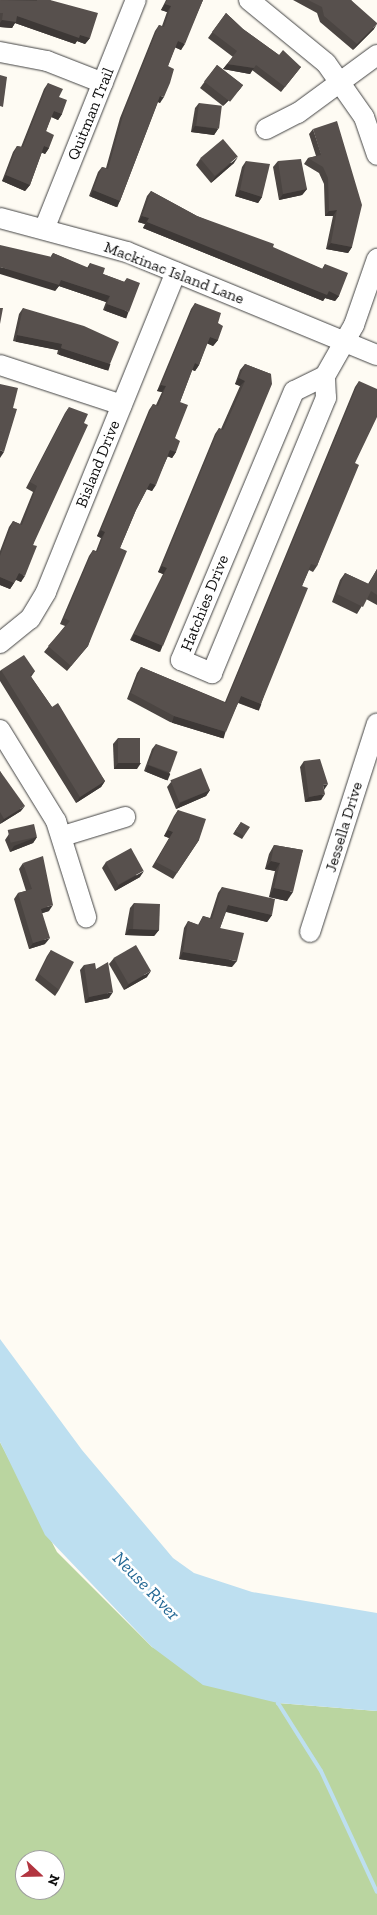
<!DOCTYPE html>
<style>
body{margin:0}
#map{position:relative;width:377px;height:1915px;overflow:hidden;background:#fefbf3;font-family:"Zilla Slab",serif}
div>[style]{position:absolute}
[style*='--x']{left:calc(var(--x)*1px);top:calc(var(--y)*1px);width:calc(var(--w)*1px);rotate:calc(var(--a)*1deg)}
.forest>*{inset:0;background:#bad5a0}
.water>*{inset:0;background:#bddff0}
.stream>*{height:4px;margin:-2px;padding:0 2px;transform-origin:2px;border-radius:2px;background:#bddff0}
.roads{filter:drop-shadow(0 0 1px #424242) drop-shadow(0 0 1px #424242)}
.minor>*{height:20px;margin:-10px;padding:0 10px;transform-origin:10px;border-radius:10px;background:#fff}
.wall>*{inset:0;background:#4b4542}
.shaded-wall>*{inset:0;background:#3d3836;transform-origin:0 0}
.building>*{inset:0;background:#57504d;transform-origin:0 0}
span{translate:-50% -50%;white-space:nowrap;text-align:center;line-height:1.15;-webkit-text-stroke:5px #fff;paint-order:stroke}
.street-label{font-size:16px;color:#0f0f0f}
.water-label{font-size:18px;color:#256995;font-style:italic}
.north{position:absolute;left:15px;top:1850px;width:50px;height:50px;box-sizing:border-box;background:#fff;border:1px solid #9f9f9f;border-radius:50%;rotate:111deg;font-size:14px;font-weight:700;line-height:20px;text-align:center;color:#0f0f0f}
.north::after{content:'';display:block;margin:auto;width:18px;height:22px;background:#b23540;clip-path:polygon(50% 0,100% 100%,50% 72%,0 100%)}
</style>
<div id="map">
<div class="forest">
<i style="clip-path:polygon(evenodd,0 1442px,57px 1552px,152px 1647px,278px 1703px,377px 1711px,377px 1915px,0 1915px,0 1442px,25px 1860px,55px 1860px,55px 1890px,25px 1890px,25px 1860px)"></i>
</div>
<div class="water">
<i style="clip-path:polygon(0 1339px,82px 1450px,173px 1558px,194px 1573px,252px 1592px,377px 1613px,377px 1711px,278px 1703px,203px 1685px,152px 1647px,45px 1535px,0 1442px)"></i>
</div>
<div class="stream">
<i style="--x:280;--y:1700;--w:4;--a:124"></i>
<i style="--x:278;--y:1703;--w:80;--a:57.7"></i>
<i style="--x:321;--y:1771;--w:133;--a:65.2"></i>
</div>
<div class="roads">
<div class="minor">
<i style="--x:249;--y:0;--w:99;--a:39.3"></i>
<i style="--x:326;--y:63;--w:66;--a:54.9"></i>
<i style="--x:364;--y:117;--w:40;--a:71.1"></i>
<i style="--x:0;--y:52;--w:48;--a:10.8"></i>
<i style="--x:47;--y:61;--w:60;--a:21.4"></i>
<i style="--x:266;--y:129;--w:36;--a:-27"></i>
<i style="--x:298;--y:113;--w:98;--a:-36.3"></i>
<i style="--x:0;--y:218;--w:131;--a:15"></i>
<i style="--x:127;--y:252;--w:270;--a:22.4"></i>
<i style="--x:45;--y:227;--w:245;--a:-68.2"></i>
<i style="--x:0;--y:365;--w:128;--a:18.2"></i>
<i style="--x:325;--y:376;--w:34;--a:154"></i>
<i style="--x:294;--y:391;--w:292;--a:112.8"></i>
<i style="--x:181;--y:660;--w:34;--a:23"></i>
<i style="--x:212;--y:673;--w:298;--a:-67.5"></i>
<i style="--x:326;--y:398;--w:22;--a:-93"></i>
<i style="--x:325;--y:376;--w:59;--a:-60.4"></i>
<i style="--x:354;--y:325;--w:70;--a:-70.8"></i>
<i style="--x:0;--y:643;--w:38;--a:-39"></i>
<i style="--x:30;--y:619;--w:31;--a:-59"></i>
<i style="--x:46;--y:592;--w:345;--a:-67.9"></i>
<i style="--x:0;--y:730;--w:107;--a:58.4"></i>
<i style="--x:56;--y:821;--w:101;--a:72.6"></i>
<i style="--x:63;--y:836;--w:65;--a:-17"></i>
<i style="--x:310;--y:932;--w:219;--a:-72.2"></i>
</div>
</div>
<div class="wall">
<i style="clip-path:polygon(0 0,50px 0,90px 38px,85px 44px,77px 41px,75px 44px,15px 23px,12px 28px,0 27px)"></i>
<i style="clip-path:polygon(166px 0,203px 0,181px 50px,175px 47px,168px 66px,160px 103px,158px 102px,120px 201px,116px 207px,89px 196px,98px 172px,102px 167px,106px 168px,120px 118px,155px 31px,159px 25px,162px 26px,167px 12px,161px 10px)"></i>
<i style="clip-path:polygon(293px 0,351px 0,374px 29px,353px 50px,320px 22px,317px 13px)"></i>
<i style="clip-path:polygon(226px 13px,243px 29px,279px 55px,301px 67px,281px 92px,252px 70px,250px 74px,223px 69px,233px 57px,208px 38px)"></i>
<i style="clip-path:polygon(217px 65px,243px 85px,239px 90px,223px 106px,200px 88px)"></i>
<i style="clip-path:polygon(48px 83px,59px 97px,62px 114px,58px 120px,51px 117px,46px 131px,49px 148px,45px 154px,42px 152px,30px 185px,25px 191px,2px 181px,13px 152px,17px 146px,21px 147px,44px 89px)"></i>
<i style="clip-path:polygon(199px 103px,218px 129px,214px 135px,191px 132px,195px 108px)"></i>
<i style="clip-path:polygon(313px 129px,352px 247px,348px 253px,326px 249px,333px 216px,325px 216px,324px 184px,319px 173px,304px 164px,308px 158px,316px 156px,309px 134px)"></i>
<i style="clip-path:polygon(200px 159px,234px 163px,211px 183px,196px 165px)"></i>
<i style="clip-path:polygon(246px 161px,262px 197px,258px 203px,235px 196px,242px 167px)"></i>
<i style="clip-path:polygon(278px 161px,307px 189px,302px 195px,279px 200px,273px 167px)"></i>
<i style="clip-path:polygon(151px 191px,197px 216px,322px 269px,325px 264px,339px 296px,335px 301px,325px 298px,323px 301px,143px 228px,145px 224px,138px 222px,147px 196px)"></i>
<i style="clip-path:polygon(53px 253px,87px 268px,90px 263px,103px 274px,124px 282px,127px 278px,125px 318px,103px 310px,106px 302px,59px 286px,55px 291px,51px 256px)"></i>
<i style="clip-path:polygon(195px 303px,218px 323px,218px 340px,213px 346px,207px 343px,199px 365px,195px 371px,192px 370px,180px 402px,175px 438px,176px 452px,172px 458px,168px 456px,152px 491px,147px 489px,136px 510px,120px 548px,88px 646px,67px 671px,44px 652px,65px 626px,60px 624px,89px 556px,93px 550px,96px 551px,101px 538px,97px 536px,149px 410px,153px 404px,156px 405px,162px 392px,157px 391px,191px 309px)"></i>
<i style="clip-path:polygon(23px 308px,110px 364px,106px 370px,57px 354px,58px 350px,13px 341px,19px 314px)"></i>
<i style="clip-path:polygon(245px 364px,271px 374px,159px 652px,130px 640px,163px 574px,158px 572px,215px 434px,219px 428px,221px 429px,240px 386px,235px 384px,240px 370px)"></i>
<i style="clip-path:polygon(359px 381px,355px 463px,317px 566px,313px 572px,309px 570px,302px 586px,261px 704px,257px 710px,238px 703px,222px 738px,170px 722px,127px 699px,137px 673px,141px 667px,225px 702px,355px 387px)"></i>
<i style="clip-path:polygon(69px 407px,33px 545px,21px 582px,16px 580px,10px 589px,0 585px,0 551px,9px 527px,13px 521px,20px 524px,33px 492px,26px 488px,65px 413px)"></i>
<i style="clip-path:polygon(377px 569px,377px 605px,366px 599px,357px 614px,332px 602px,340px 580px,345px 573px,368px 584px)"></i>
<i style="clip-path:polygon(1px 670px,35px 671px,31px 677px,52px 707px,105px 781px,101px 787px,76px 803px,0 681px,0 671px)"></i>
<i style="clip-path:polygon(118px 738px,137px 769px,114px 769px,113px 744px)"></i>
<i style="clip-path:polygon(156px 744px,170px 774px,166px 780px,144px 771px,152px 749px)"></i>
<i style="clip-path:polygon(304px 761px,324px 790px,321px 800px,305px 802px,300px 767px)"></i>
<i style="clip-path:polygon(0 771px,21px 811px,0 824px)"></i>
<i style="clip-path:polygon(171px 782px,210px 790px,206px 796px,176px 809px,167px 787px)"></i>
<i style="clip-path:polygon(178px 810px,199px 840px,173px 879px,152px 867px,169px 838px,164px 836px,174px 816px)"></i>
<i style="clip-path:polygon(241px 822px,244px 836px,242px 839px,233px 834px)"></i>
<i style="clip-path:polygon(9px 834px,37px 837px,33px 843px,10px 852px,5px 840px)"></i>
<i style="clip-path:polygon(274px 845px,303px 850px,287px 901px,269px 897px,275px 871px,265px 869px,269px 854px)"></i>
<i style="clip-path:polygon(106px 862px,140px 877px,115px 891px,102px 868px)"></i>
<i style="clip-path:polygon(23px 863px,49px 911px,42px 913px,45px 944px,29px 949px,14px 899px,18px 893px,26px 891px,19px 869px)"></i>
<i style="clip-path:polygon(222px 887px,272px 915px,267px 922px,226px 912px,220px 928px,232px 967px,179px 959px,184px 928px,188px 921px,198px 925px,203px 916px,210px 918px,218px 893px)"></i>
<i style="clip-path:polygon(134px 903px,159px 930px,154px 936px,125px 935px,130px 908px)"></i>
<i style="clip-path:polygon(51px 950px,59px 990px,55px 996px,35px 980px,47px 956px)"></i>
<i style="clip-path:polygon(114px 958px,147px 977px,124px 990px,109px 964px)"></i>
<i style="clip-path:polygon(84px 965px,96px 969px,109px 998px,85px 1003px,80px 970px)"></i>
</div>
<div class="shaded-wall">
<i style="clip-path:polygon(165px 4px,171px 6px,167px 12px,161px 10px)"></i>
<i style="clip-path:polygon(17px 16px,80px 35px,90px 38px,85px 44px,77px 41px,75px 44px,15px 23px,12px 28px,0 27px,0 23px,2px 20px)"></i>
<i style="clip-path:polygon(377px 24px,374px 29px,353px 50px,357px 44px)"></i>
<i style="clip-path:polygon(178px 41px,185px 44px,181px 50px,174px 47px)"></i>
<i style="clip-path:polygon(227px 64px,254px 68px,250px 74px,223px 69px)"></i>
<i style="clip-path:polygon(243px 85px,239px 90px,223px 106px,227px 100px)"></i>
<i style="clip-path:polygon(160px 96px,164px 97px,160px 103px,156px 101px)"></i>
<i style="clip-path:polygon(54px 111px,62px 114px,58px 120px,50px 116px)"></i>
<i style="clip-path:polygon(195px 126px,218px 129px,214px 135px,191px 132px)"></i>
<i style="clip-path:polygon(44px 146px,49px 148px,45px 154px,40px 152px)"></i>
<i style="clip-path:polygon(238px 157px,234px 163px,211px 183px,215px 177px)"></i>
<i style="clip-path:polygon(6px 175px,30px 185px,25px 191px,2px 181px)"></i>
<i style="clip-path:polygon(307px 189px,302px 195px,279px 200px,283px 194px)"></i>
<i style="left:93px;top:190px;width:29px;height:7px;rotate:22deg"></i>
<i style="clip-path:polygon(240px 190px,262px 197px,258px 203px,235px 196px)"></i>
<i style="clip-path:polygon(337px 210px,333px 216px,325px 216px,329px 211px)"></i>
<i style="clip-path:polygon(142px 216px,149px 218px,145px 224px,138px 222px)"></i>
<i style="clip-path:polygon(147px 222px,329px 291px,339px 296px,335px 301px,325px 298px,323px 301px,143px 228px)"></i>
<i style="clip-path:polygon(331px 243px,352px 247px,348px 253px,326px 249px)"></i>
<i style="clip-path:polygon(0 267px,61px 280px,110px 296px,106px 302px,59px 286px,55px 291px,0 274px)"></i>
<i style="left:107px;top:304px;width:23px;height:7px;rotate:20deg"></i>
<i style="left:17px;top:335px;width:46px;height:7px;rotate:11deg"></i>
<i style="clip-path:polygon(210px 337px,218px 340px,213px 346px,206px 343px)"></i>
<i style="left:61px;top:348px;width:52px;height:7px;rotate:18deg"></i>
<i style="clip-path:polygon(195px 363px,199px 365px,195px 371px,191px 369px)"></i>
<i style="clip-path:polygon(239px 378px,245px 381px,240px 386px,235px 384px)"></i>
<i style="clip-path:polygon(161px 385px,166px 386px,162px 392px,157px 391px)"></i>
<i style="clip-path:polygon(0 450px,4px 452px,0 458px)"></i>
<i style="clip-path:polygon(170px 450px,176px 452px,172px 458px,166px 456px)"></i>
<i style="clip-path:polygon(150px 483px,156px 485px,152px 491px,146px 489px)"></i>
<i style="clip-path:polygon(101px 530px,105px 532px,101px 538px,97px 536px)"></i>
<i style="clip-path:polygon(162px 566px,167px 568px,163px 574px,158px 572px)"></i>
<i style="clip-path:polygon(19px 573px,25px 576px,21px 582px,15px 579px)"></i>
<i style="clip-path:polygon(0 577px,14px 583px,10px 589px,0 585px)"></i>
<i style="left:134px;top:634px;width:31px;height:7px;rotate:22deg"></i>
<i style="left:241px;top:696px;width:22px;height:7px;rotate:22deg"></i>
<i style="left:174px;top:716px;width:54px;height:7px;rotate:17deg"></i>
<i style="clip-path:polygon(118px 763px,141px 763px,137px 769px,114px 769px)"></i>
<i style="left:148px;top:765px;width:24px;height:7px;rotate:22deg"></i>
<i style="clip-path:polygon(105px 781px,101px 787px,76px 803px,80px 797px)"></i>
<i style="clip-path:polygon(328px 784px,324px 790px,323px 785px)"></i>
<i style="clip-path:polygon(210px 790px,206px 796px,176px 809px,180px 803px)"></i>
<i style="clip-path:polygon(325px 794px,321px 800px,305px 802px,309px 797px)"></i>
<i style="clip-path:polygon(25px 806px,21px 811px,0 824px,4px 819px)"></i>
<i style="clip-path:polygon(168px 830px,173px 832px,169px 838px,164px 836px)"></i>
<i style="clip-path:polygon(37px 837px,33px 843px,10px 852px,14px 846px)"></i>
<i style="clip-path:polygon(271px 861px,280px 863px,275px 871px,265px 869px)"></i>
<i style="clip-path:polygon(144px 871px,140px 877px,115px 891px,119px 885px)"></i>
<i style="clip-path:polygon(274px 888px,293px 892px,287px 901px,269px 897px)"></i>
<i style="clip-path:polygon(53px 905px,49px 911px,37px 915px,41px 909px)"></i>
<i style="clip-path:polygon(228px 905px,272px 915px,267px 922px,224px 911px)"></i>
<i style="clip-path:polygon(129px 929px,159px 930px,154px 936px,125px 935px)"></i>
<i style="clip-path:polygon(50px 938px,45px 944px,29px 949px,33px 943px)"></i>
<i style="clip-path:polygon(183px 952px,237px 961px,232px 967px,179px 959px)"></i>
<i style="clip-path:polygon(151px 971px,147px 977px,124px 990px,129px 984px)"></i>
<i style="clip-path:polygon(113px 992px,109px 998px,85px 1003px,89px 997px)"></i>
</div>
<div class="building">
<i style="clip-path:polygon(0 0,37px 1px,37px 0,50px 0,98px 13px,90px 38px,80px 35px,79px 38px,17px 16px,16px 22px,2px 20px,3px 13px,0 13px)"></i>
<i style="clip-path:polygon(167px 0,203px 0,185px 44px,178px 41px,168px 66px,174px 69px,170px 83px,164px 97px,160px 96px,120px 201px,93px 190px,102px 167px,108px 169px,124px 112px,159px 25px,164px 27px,171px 6px,165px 4px)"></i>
<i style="clip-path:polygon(308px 0,351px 0,377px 23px,377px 24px,357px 44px,324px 16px,322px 7px)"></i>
<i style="clip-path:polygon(226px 13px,243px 29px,279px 55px,283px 50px,301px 67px,285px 87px,256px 65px,254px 68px,227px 64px,237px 51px,212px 32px)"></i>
<i style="left:217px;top:65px;width:33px;height:21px;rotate:38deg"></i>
<i style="clip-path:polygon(0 75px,7px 77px,3px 107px,0 106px)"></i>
<i style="clip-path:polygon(48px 83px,63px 89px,59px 97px,67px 100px,62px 114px,54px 111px,46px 131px,54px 135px,49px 148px,44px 146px,30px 185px,6px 175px,17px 146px,23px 147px)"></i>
<i style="left:199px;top:103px;width:23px;height:23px;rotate:7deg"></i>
<i style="clip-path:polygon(337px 121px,362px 205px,352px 247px,331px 243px,337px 210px,329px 211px,328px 178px,323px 167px,308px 158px,321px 155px,313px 129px)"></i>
<i style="left:223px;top:139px;width:23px;height:30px;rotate:50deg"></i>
<i style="clip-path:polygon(301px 159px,307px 189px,283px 194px,278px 161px)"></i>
<i style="clip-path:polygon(246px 161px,270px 164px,262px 197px,240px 190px)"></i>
<i style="clip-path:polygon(151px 191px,197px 216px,274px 244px,273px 247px,323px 269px,325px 264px,348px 273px,339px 296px,329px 291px,327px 295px,147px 222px,149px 218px,142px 216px)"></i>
<i style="clip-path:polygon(0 245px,52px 257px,53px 253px,89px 268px,90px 263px,105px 268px,103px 274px,125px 282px,127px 278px,140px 283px,129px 312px,107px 304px,110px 296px,61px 280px,59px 285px,0 267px)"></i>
<i style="clip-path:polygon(195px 303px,221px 313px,218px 323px,223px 326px,218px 340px,210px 337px,199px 365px,195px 363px,180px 402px,188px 405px,175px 438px,180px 441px,176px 452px,170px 450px,156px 485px,150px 483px,136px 510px,120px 548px,127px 551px,88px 646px,71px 666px,48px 646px,70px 621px,64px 618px,93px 550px,97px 552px,105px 532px,101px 530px,153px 404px,158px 406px,166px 386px,161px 385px)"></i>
<i style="clip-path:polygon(0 308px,3px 308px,0 324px)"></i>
<i style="clip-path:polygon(23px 308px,84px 326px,119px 342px,110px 364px,61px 348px,62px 344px,17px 335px)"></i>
<i style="clip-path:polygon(245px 364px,271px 374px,272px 384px,163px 646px,134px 634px,167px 568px,162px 566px,219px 428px,223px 430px,245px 381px,239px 378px)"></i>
<i style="clip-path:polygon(359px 381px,377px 389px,377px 417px,355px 463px,359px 465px,317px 566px,311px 564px,302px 586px,308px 588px,261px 704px,241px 696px,226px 732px,174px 716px,131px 693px,141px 667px,226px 703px)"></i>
<i style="clip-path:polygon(0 384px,18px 388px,13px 408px,17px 409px,4px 452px,0 450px)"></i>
<i style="clip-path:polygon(69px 407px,88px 414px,84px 423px,88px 425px,33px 545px,37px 546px,25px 576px,19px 573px,14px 583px,0 577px,0 556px,13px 521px,22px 525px,37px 486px,30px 482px)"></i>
<i style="clip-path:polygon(377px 569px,377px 595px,371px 591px,363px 607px,337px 594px,345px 573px,369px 584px)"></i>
<i style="clip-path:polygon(24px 655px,35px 671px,30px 675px,52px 707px,58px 703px,105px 781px,80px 797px,1px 670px)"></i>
<i style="left:118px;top:738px;width:22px;height:25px"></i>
<i style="left:156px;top:744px;width:23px;height:22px;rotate:20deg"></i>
<i style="clip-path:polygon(320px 759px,328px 784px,323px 785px,325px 794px,309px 797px,304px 761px)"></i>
<i style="left:201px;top:768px;width:24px;height:33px;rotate:68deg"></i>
<i style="clip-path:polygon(0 771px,25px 806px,4px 819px,0 812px)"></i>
<i style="clip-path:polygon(178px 810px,206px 819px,199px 840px,177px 873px,156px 862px,173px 832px,168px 830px)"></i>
<i style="clip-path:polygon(241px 822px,250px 827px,244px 836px,235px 831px)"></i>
<i style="left:34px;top:824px;width:13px;height:27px;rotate:77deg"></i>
<i style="clip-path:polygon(274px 845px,303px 850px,293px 892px,274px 888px,280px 863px,271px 861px)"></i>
<i style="left:131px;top:848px;width:26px;height:29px;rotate:61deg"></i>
<i style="clip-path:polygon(43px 856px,53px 905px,41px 909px,50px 938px,33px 943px,18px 893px,32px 889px,23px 863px)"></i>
<i style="clip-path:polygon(222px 887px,275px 899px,272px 915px,228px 905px,220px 928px,244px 933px,237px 961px,183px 952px,188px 921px,199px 925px,203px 916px,212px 919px)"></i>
<i style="left:134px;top:903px;width:26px;height:26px;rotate:2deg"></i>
<i style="left:136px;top:945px;width:30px;height:26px;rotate:60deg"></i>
<i style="clip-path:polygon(51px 950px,74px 962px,59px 990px,39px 974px)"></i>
<i style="clip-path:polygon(108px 962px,113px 992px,89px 997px,84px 965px,95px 963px,96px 969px)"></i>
</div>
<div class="street-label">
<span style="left:91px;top:114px;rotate:-68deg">Quitman Trail</span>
<span style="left:174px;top:273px;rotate:21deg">Mackinac Island Lane</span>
<span style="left:98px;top:464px;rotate:-68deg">Bisland Drive</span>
<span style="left:205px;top:603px;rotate:-68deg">Hatchies Drive</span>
<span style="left:344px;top:827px;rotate:-73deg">Jessella Drive</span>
</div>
<div class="water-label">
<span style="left:146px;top:1586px;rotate:46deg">Neuse River</span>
</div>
<div class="north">N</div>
</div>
